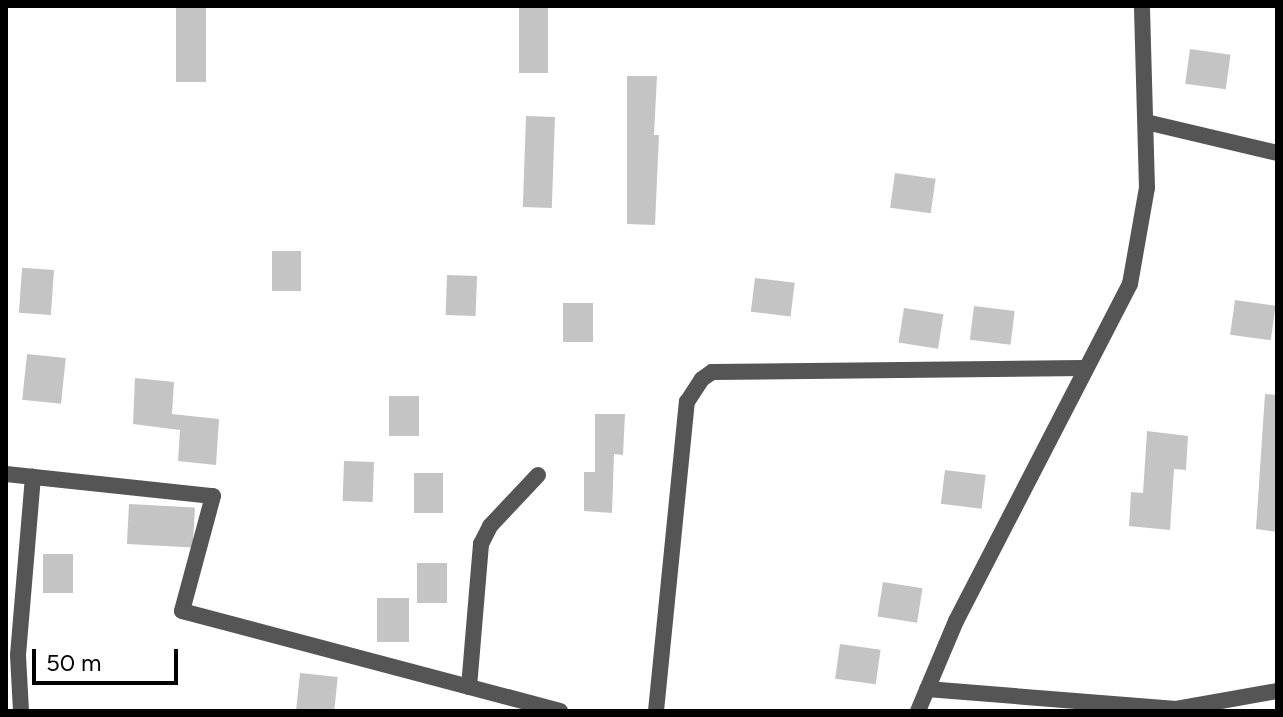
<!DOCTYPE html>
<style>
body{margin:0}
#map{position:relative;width:1283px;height:717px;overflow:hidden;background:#fff;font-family:Figtree,sans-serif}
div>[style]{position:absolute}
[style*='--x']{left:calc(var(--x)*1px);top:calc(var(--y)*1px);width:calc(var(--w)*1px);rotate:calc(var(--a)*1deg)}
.building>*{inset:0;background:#c4c4c4;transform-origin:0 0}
.street>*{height:16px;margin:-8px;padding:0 8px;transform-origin:8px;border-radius:8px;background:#555}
span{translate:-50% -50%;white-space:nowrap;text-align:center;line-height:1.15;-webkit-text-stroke:6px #fff;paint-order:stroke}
.frame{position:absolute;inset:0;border:8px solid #000;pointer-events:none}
.scale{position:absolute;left:32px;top:649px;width:146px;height:36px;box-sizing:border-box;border:4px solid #000;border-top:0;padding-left:10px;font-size:24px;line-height:28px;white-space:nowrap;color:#000;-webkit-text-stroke:6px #fff;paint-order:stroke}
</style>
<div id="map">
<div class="building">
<i style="left:176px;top:6px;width:30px;height:76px"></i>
<i style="left:519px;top:6px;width:29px;height:67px"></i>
<i style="left:1190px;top:49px;width:41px;height:35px;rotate:8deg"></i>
<i style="clip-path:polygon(627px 76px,657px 76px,654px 135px,659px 135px,655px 225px,627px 224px)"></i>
<i style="left:526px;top:116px;width:29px;height:91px;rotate:2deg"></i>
<i style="left:895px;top:173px;width:41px;height:35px;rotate:8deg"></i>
<i style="left:272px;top:251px;width:29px;height:40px"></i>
<i style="left:54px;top:270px;width:45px;height:32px;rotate:94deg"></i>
<i style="left:447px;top:275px;width:30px;height:40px;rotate:2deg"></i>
<i style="left:755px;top:278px;width:40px;height:34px;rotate:7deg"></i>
<i style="left:1235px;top:300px;width:41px;height:35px;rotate:8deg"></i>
<i style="left:563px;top:303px;width:30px;height:39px"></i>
<i style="left:974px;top:306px;width:41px;height:34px;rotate:7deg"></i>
<i style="left:904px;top:308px;width:40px;height:35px;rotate:9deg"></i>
<i style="left:27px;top:354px;width:39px;height:46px;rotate:6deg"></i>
<i style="clip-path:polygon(135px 378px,174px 382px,172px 414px,219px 419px,216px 465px,178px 461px,180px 430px,133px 424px)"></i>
<i style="clip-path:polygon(1265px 394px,1277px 395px,1277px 532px,1256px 529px)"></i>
<i style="left:389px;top:396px;width:30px;height:40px"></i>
<i style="clip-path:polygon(595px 414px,625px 414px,623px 455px,614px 454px,612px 513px,584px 511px,584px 472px,595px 472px)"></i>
<i style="clip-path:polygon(1147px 431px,1188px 436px,1186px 470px,1174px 469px,1170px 530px,1129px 526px,1131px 492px,1143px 493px)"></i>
<i style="left:344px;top:461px;width:30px;height:40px;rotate:2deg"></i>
<i style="left:945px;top:470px;width:41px;height:34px;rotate:7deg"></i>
<i style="left:414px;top:473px;width:29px;height:40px"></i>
<i style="left:129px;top:504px;width:66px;height:40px;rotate:3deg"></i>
<i style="left:43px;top:554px;width:30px;height:39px"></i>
<i style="left:417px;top:563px;width:30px;height:40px"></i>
<i style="left:883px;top:582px;width:40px;height:35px;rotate:9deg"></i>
<i style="left:377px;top:598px;width:32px;height:44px"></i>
<i style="left:840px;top:644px;width:41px;height:35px;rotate:8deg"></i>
<i style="left:300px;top:673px;width:38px;height:38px;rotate:6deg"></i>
</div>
<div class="street">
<i style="--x:1146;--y:122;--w:135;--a:13.3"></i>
<i style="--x:6;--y:474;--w:208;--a:6.1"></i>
<i style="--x:213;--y:496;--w:119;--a:105.1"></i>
<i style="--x:182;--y:611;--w:391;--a:14.8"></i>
<i style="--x:469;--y:687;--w:144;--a:-85.2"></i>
<i style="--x:481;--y:544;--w:20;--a:-63"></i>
<i style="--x:490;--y:526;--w:70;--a:-46.7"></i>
<i style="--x:927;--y:689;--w:250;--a:4.6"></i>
<i style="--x:1176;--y:709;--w:103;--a:-10.1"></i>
<i style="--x:21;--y:711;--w:56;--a:-93.1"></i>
<i style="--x:18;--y:655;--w:179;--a:-85.2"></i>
<i style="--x:656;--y:711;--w:311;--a:-84.3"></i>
<i style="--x:687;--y:402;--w:27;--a:-57"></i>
<i style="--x:702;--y:379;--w:12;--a:-35"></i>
<i style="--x:712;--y:372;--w:372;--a:-0.6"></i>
<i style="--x:918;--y:711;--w:98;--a:-67.1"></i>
<i style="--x:956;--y:621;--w:379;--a:-62.7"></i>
<i style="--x:1130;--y:284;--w:97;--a:-80"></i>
<i style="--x:1147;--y:188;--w:182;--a:-91.6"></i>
</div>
<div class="frame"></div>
<div class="scale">50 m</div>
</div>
